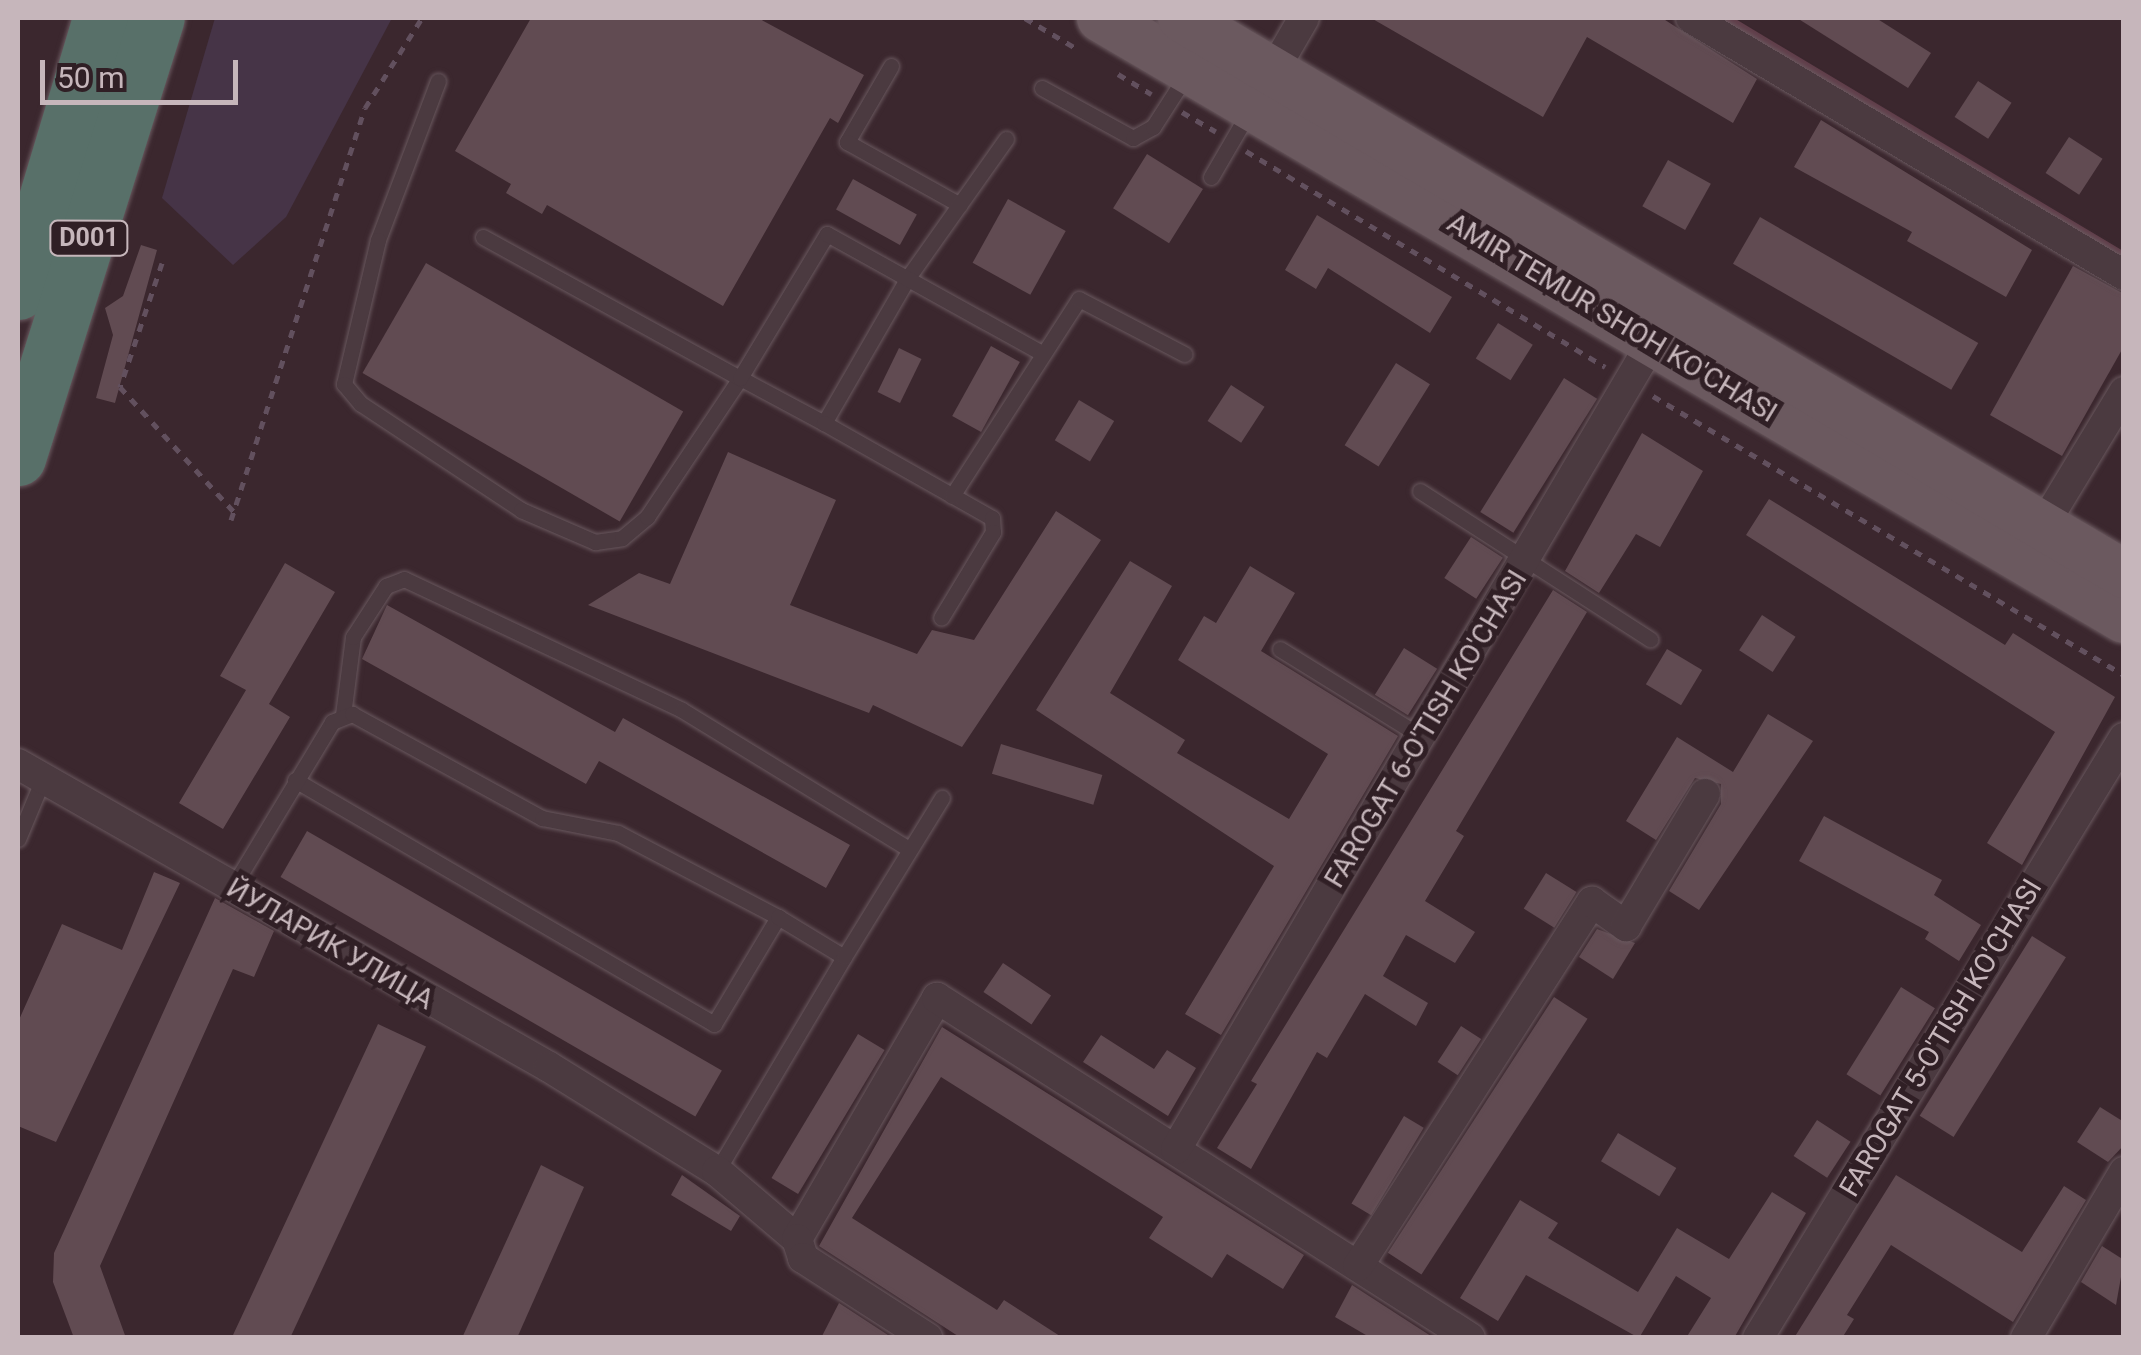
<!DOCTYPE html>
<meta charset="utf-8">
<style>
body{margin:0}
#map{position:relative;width:2141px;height:1355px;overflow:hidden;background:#3b272e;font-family:Roboto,sans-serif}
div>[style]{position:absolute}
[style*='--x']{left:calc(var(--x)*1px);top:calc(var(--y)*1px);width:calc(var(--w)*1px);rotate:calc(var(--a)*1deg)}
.green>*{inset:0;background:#463447}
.stream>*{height:8px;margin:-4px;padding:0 4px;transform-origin:4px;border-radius:4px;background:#613f4b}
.building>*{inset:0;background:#614b52;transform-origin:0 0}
.path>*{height:5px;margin-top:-2.5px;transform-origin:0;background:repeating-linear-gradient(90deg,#62505e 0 8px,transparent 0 16px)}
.roads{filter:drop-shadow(0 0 2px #69585e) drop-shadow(0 0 2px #69585e)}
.lane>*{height:15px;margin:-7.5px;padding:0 7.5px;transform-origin:7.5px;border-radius:7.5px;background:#4b3a40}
.street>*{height:30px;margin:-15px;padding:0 15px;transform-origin:15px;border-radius:15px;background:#4b3a40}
.primary>*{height:48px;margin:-24px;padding:0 24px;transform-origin:24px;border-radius:24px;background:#6b595f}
.highway>*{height:55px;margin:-27.5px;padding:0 27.5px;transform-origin:27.5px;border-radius:27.5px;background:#587069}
span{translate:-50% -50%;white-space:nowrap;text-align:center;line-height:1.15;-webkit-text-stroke:10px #301f25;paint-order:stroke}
.shield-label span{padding:2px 8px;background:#301f25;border:2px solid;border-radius:8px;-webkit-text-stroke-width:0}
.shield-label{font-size:25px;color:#c6b6bb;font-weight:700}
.street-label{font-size:28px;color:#c6b6bb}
.frame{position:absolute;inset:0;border:20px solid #c6b6bb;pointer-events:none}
.scale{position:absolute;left:40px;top:60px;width:198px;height:45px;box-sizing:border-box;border:5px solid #c6b6bb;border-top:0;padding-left:12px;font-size:30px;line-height:35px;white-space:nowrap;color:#c6b6bb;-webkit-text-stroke:8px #301f25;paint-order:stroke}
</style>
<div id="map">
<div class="green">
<i style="clip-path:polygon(215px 18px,392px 18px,286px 217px,233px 265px,162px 198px)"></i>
</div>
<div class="stream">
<i style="--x:1726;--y:18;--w:464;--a:30.9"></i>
</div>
<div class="building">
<i style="clip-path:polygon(531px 18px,758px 18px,864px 75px,838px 123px,830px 118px,723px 306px,547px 205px,542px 214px,506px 193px,511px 184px,455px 151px)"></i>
<i style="clip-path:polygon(1371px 18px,1662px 18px,1757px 79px,1733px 123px,1587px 37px,1543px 117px)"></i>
<i style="clip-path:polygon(1797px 18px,1876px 18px,1931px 53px,1908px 88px)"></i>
<i style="left:1978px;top:81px;width:40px;height:43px;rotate:33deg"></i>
<i style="clip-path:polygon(1821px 120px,2032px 250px,2006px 297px,1907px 241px,1912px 232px,1794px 167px)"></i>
<i style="left:2069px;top:137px;width:40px;height:43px;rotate:33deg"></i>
<i style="left:1147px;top:154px;width:66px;height:64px;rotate:32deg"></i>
<i style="left:1668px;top:160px;width:49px;height:53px;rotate:29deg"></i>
<i style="left:853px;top:179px;width:73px;height:35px;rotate:29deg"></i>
<i style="left:1008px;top:199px;width:66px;height:73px;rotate:29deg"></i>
<i style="clip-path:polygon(1317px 215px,1452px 297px,1430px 333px,1328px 268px,1316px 289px,1285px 270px)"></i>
<i style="left:1760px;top:217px;width:252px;height:54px;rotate:30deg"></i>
<i style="clip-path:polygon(141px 245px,157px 250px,115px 403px,96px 398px,113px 335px,105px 308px,123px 296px)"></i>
<i style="left:426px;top:263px;width:297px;height:127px;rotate:30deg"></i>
<i style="clip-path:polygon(2073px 266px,2124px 294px,2124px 346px,2062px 456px,1990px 415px)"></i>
<i style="left:1498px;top:323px;width:41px;height:42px;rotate:32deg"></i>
<i style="left:991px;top:346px;width:33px;height:80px;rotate:29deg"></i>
<i style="left:899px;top:348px;width:25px;height:49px;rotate:26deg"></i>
<i style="left:1396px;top:363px;width:40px;height:97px;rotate:32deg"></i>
<i style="left:1564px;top:378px;width:39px;height:158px;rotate:32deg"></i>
<i style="left:1231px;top:385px;width:40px;height:43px;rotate:33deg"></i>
<i style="left:1079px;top:400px;width:41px;height:47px;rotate:31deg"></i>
<i style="clip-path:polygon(1642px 433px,1703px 471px,1660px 547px,1636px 534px,1599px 593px,1565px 571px)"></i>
<i style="clip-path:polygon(728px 452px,836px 500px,790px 605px,917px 654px,932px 630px,974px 640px,1056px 511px,1101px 540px,962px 747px,873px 705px,869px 713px,588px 605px,639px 573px,670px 584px)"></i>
<i style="clip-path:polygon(1769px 499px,2005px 645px,2013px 633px,2115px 697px,2022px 865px,1987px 843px,2055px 732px,1746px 535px)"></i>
<i style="left:1471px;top:537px;width:38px;height:49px;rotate:33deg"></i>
<i style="clip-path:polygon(1130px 561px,1172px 586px,1110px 693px,1185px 740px,1177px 753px,1289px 819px,1328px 754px,1178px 660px,1204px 616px,1216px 623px,1250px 566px,1295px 593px,1261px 651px,1398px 736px,1221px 1035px,1185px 1014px,1274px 866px,1036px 710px)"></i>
<i style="clip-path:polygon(285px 563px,335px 592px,269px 704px,290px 717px,223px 829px,179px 803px,246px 690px,220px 676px)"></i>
<i style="clip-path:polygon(1553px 590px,1587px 612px,1456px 831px,1464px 836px,1425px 901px,1475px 932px,1455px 963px,1406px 935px,1383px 976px,1428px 1003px,1416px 1026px,1365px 994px,1327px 1058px,1317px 1052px,1251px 1169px,1217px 1148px,1257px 1084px,1251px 1081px)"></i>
<i style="clip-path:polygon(387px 605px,615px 732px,623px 718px,850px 845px,826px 888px,599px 761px,586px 784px,362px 659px)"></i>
<i style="left:1762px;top:615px;width:40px;height:42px;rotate:33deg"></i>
<i style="left:1404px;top:648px;width:39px;height:55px;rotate:32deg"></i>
<i style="left:1667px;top:649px;width:41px;height:41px;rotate:31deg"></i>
<i style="clip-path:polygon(1768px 714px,1813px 741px,1699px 910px,1669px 891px,1721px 804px,1721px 784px,1695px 778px,1656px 840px,1626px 821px,1677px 737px,1733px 772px)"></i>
<i style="left:1001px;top:744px;width:106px;height:31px;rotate:17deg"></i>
<i style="clip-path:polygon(1824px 816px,1942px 880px,1934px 895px,1981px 925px,1959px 961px,1925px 939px,1929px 932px,1799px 861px)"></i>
<i style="left:307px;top:831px;width:479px;height:53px;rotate:30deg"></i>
<i style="clip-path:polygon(154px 872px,180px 883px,56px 1142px,18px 1126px,18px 1022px,62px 924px,122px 950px)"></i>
<i style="left:1546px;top:873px;width:36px;height:42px;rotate:32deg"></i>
<i style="clip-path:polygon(215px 898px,274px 931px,254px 977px,233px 969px,100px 1266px,126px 1338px,74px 1338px,53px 1282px,54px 1253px)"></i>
<i style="clip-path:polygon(1597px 929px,1635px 943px,1613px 979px,1579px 957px)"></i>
<i style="left:2032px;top:936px;width:40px;height:212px;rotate:32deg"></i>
<i style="left:1003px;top:963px;width:58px;height:35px;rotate:34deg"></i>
<i style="left:1901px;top:987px;width:40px;height:103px;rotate:32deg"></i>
<i style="left:1554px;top:997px;width:40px;height:305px;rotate:33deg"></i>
<i style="left:378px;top:1024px;width:53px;height:345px;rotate:25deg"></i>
<i style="left:1461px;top:1026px;width:24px;height:43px;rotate:33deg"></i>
<i style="clip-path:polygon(942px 1027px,1304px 1255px,1283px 1289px,1227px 1254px,1212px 1278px,1149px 1238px,1163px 1217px,941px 1077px,852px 1218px,997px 1310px,1004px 1300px,1063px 1338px,961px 1338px,819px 1246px)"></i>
<i style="left:858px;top:1034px;width:31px;height:168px;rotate:31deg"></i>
<i style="clip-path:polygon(1101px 1035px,1154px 1069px,1167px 1050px,1196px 1068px,1168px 1116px,1083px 1062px)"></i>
<i style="clip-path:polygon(2100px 1107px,2124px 1122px,2124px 1145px,2108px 1162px,2077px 1142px)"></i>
<i style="left:1404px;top:1116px;width:23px;height:102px;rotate:31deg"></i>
<i style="left:1817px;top:1120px;width:40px;height:43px;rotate:33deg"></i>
<i style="left:1618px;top:1133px;width:68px;height:33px;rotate:31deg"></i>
<i style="clip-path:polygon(541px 1165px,584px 1187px,517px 1338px,462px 1338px)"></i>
<i style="clip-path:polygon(682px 1175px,740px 1216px,731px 1231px,671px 1195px)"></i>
<i style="clip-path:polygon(1896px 1175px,2022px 1252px,2064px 1186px,2086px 1200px,2013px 1322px,1891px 1245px,1847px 1315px,1854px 1319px,1842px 1338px,1794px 1338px)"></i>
<i style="clip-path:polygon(1772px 1192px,1806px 1213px,1734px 1338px,1686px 1338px,1711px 1298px,1676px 1276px,1639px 1338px,1526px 1275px,1498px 1321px,1460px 1298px,1520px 1200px,1558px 1223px,1548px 1238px,1638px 1292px,1677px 1228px,1729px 1259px)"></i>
<i style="clip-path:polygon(2102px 1246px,2124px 1260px,2116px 1305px,2081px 1282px)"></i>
<i style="clip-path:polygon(1352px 1285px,1434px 1338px,1371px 1338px,1335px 1317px)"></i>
<i style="clip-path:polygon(839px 1303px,891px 1337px,891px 1338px,821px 1338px)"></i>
</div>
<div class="path">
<i style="--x:1025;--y:18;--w:63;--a:30.7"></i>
<i style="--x:1118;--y:74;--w:39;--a:31"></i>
<i style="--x:1182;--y:112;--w:39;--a:30"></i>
<i style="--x:1246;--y:151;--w:419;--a:31"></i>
<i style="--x:162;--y:263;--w:131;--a:108.7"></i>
<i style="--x:120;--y:387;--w:169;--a:47.6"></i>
<i style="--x:1653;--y:396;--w:547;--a:30.64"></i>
<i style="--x:231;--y:520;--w:433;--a:-72"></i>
<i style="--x:365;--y:108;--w:107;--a:-57.7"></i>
</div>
<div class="roads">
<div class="lane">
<i style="--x:891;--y:66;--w:88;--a:120.1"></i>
<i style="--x:847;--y:142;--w:129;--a:29.1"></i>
<i style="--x:438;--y:81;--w:170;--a:110.7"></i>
<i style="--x:378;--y:240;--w:148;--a:103.3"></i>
<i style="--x:344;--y:384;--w:26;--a:50"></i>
<i style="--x:361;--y:404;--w:192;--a:33.5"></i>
<i style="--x:521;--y:510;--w:81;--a:23.4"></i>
<i style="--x:595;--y:542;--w:27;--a:-8"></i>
<i style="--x:622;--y:538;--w:33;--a:-40"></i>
<i style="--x:647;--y:517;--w:167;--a:-56.2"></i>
<i style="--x:740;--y:378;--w:95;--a:28.2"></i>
<i style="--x:824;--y:423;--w:170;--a:-60"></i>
<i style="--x:909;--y:276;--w:168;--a:-54.7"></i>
<i style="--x:1042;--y:88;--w:104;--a:28.8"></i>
<i style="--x:1133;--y:138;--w:23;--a:-29"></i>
<i style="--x:1153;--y:127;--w:63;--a:-57.3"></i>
<i style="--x:1211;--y:177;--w:78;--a:-59.8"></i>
<i style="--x:483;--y:237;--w:293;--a:28.8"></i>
<i style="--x:740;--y:378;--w:168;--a:-58.9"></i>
<i style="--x:827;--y:234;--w:246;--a:29"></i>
<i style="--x:824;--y:423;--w:193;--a:29.5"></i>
<i style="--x:992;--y:518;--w:14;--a:86"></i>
<i style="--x:993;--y:532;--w:100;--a:121.2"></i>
<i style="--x:1420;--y:491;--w:274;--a:32.8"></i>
<i style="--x:952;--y:496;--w:234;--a:-57.2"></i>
<i style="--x:1079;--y:299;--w:119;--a:27.6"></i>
<i style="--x:1280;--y:649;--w:167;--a:31.8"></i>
<i style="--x:343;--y:715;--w:79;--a:-82.7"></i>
<i style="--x:353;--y:637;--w:61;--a:-57.1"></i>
<i style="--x:386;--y:586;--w:19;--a:-21"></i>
<i style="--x:404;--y:579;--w:307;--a:25.2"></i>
<i style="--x:682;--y:710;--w:266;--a:31.5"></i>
<i style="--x:295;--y:780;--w:485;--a:30.2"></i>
<i style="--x:714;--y:1024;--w:125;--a:-59.1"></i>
<i style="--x:18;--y:839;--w:65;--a:-67.4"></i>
<i style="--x:232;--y:888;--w:194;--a:-58.9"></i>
<i style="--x:332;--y:722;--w:22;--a:-22"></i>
<i style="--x:352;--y:714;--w:217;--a:28.7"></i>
<i style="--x:542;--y:818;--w:77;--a:11.2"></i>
<i style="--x:618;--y:833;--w:181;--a:27.7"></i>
<i style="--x:778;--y:917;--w:77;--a:31.2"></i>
<i style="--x:844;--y:957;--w:249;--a:120.7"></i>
<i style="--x:844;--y:957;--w:187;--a:-58.4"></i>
</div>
<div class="street">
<i style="--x:1691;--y:18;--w:504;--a:30.69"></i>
<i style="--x:1264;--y:87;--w:80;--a:-59.9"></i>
<i style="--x:2043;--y:526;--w:157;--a:-58.8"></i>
<i style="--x:18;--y:764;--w:611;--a:29.71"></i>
<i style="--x:549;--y:1067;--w:198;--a:31.8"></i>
<i style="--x:717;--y:1171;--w:105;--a:40.4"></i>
<i style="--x:797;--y:1239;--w:279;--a:-59.8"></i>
<i style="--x:937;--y:998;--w:632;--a:32.53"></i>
<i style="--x:1176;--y:1149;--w:952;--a:-59.45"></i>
<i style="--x:797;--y:1239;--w:20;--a:72"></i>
<i style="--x:803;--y:1258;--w:148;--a:32.8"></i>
<i style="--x:1358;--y:1266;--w:433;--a:-57.3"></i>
<i style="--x:1592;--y:902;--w:42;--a:35.2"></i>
<i style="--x:1626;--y:926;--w:154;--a:-59.1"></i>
<i style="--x:1758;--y:1338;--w:703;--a:-58.62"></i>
<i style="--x:2026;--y:1338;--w:193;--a:-59.4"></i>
</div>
<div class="primary">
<i style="--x:1101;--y:18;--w:1186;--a:30.43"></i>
<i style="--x:1182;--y:18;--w:1094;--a:30.55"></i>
</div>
<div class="highway">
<i style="--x:18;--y:292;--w:286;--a:-73.3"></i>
<i style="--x:18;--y:458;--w:461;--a:-72.5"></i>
</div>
</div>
<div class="shield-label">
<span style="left:89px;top:238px">D001</span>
</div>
<div class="street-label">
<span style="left:1612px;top:318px;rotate:31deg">AMIR TEMUR SHOH KO'CHASI</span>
<span style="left:1426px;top:729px;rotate:-59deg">FAROGAT 6-O'TISH KO'CHASI</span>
<span style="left:330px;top:944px;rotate:30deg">ЙУЛАРИК УЛИЦА</span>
<span style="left:1941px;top:1038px;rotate:-59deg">FAROGAT 5-O'TISH KO'CHASI</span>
</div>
<div class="frame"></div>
<div class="scale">50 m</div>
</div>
